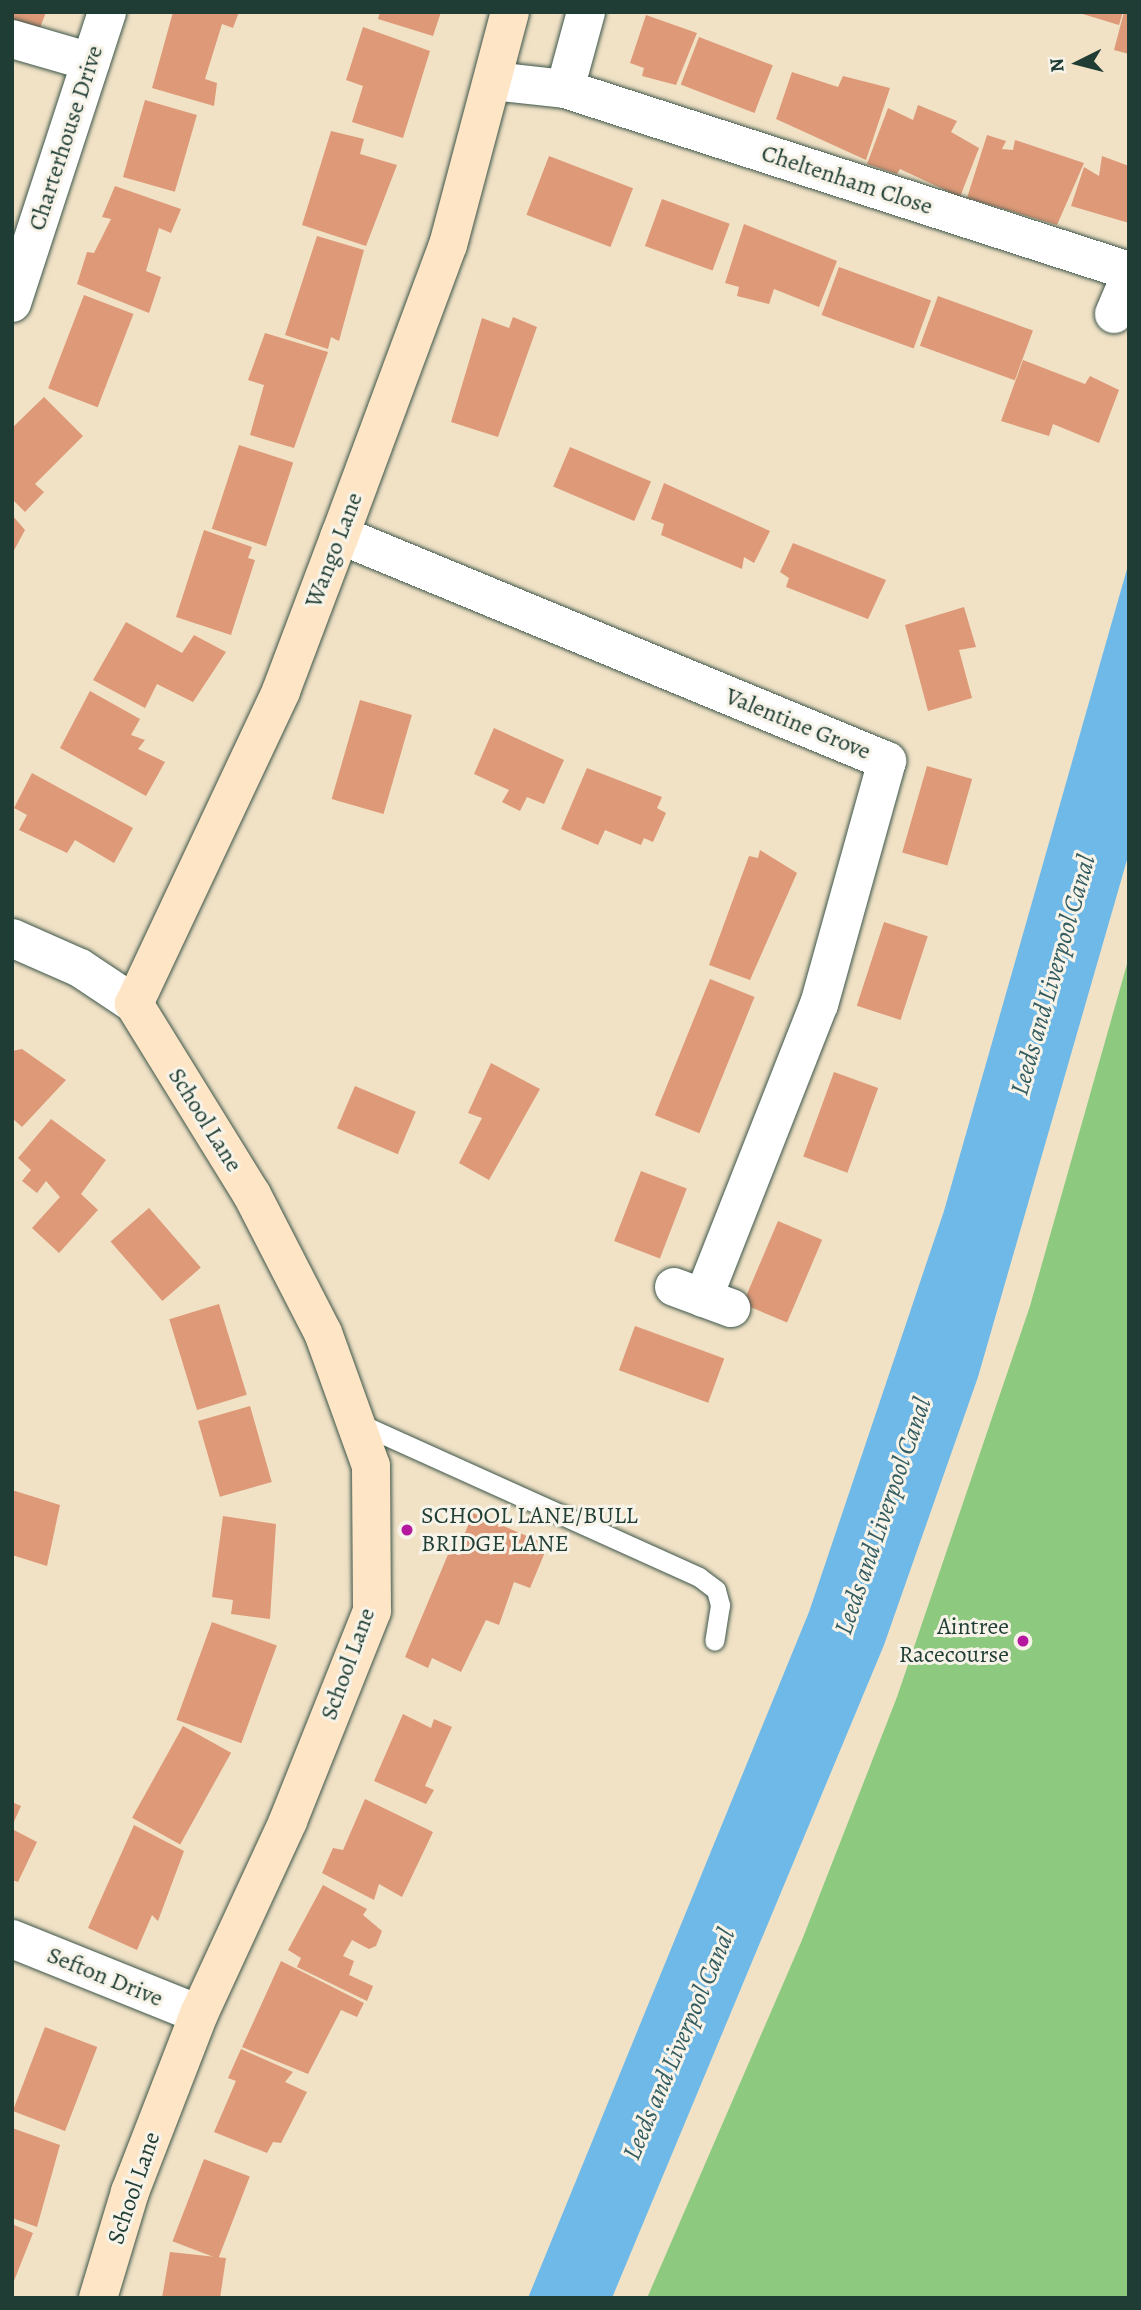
<!DOCTYPE html>
<style>
body{margin:0}
#map{position:relative;width:1141px;height:2310px;overflow:hidden;background:#f1e2c6;font-family:Alegreya,serif}
div>[style]{position:absolute}
[style*='--x']{left:calc(var(--x)*1px);top:calc(var(--y)*1px);width:calc(var(--w)*1px);rotate:calc(var(--a)*1deg)}
.green>*{inset:0;background:#8dca80}
.water>*{inset:0;background:#6fb9e8}
.building>*{inset:0;background:#dd9978;transform-origin:0 0}
.roads{filter:drop-shadow(0 0 2px #3e564a) drop-shadow(0 0 2px #3e564a)}
.service>*{height:19px;margin:-9.5px;padding:0 9.5px;transform-origin:9.5px;border-radius:9.5px;background:#fff}
.minor>*{height:38px;margin:-19px;padding:0 19px;transform-origin:19px;border-radius:19px;background:#fff}
.tertiary>*{height:38px;margin:-19px;padding:0 19px;transform-origin:19px;border-radius:19px;background:#fff}
.secondary>*{height:38px;margin:-19px;padding:0 19px;transform-origin:19px;border-radius:19px;background:#fee5c5}
.dots>*{width:19px;height:19px;translate:-50% -50%;box-sizing:border-box;border:4px solid #f7f3e8;border-radius:50%}
span{translate:-50% -50%;white-space:nowrap;text-align:center;line-height:1.15;-webkit-text-stroke:6px #f7f3e8;paint-order:stroke}
.street-label{font-size:24px;color:#1f3d34}
.poi-label{font-size:24px;color:#1f3d34}
.left{translate:0 -50%;text-align:left}
.right{translate:-100% -50%;text-align:right}
.water-label{font-size:26px;color:#335c61;font-style:italic}
.frame{position:absolute;inset:0;border:14px solid #1f3d34;pointer-events:none}
.north{position:absolute;left:1043px;top:28px;width:70px;height:70px;-webkit-text-stroke:5px #f7f3e8;paint-order:stroke;rotate:264deg;font-size:19px;font-weight:700;line-height:28px;text-align:center;color:#1f3d34}
.north::after{content:'';display:block;margin:auto;width:24px;height:32px;background:#1f3d34;clip-path:polygon(50% 0,100% 100%,50% 72%,0 100%)}
</style>
<div id="map">
<div class="green">
<i style="clip-path:polygon(1129px 957px,1129px 2298px,647px 2298px,802px 1940px,897px 1697px,1030px 1306px)"></i>
</div>
<div class="water">
<i style="clip-path:polygon(1129px 562px,1129px 853px,978px 1377px,884px 1645px,612px 2298px,528px 2298px,809px 1612px,944px 1211px)"></i>
</div>
<div class="building">
<i style="clip-path:polygon(12px 12px,46px 12px,40px 28px,12px 21px)"></i>
<i style="clip-path:polygon(173px 12px,239px 12px,233px 28px,222px 24px,205px 79px,217px 83px,214px 106px,152px 88px)"></i>
<i style="clip-path:polygon(380px 12px,441px 12px,433px 36px,378px 19px)"></i>
<i style="clip-path:polygon(1076px 12px,1123px 12px,1119px 25px)"></i>
<i style="clip-path:polygon(1124px 12px,1129px 12px,1129px 54px,1114px 50px)"></i>
<i style="clip-path:polygon(646px 15px,697px 33px,676px 85px,642px 76px,644px 68px,630px 63px)"></i>
<i style="clip-path:polygon(363px 27px,430px 51px,403px 138px,352px 122px,363px 86px,346px 80px)"></i>
<i style="left:699px;top:37px;width:79px;height:51px;rotate:21deg"></i>
<i style="clip-path:polygon(792px 72px,838px 87px,843px 76px,890px 88px,866px 160px,776px 119px)"></i>
<i style="left:145px;top:100px;width:54px;height:80px;rotate:16deg"></i>
<i style="clip-path:polygon(918px 105px,957px 121px,951px 132px,979px 148px,960px 197px,900px 169px,897px 174px,867px 164px,888px 108px,913px 120px)"></i>
<i style="clip-path:polygon(331px 131px,364px 139px,360px 154px,397px 165px,366px 246px,302px 225px)"></i>
<i style="clip-path:polygon(987px 135px,1006px 141px,1002px 149px,1013px 150px,1015px 140px,1084px 163px,1057px 225px,967px 198px)"></i>
<i style="left:549px;top:156px;width:90px;height:63px;rotate:21deg"></i>
<i style="clip-path:polygon(1102px 156px,1129px 166px,1129px 223px,1071px 206px,1084px 167px,1099px 176px)"></i>
<i style="clip-path:polygon(115px 186px,181px 209px,171px 233px,159px 228px,146px 271px,161px 277px,149px 313px,77px 284px,87px 252px,94px 253px,111px 219px,102px 217px)"></i>
<i style="left:662px;top:199px;width:72px;height:50px;rotate:20deg"></i>
<i style="clip-path:polygon(744px 224px,837px 261px,819px 307px,774px 289px,769px 304px,737px 296px,739px 287px,725px 283px)"></i>
<i style="clip-path:polygon(317px 236px,364px 250px,339px 341px,331px 337px,328px 349px,285px 335px)"></i>
<i style="left:839px;top:267px;width:98px;height:51px;rotate:20deg"></i>
<i style="left:84px;top:295px;width:53px;height:100px;rotate:21deg"></i>
<i style="left:938px;top:296px;width:101px;height:53px;rotate:20deg"></i>
<i style="clip-path:polygon(513px 317px,537px 327px,498px 437px,451px 422px,482px 318px,509px 328px)"></i>
<i style="clip-path:polygon(265px 333px,328px 352px,294px 448px,250px 435px,264px 385px,248px 380px)"></i>
<i style="clip-path:polygon(1023px 360px,1085px 384px,1090px 376px,1119px 390px,1099px 443px,1053px 424px,1049px 436px,1001px 421px)"></i>
<i style="clip-path:polygon(44px 397px,83px 436px,35px 484px,44px 492px,25px 512px,12px 499px,12px 428px)"></i>
<i style="left:239px;top:445px;width:57px;height:88px;rotate:18deg"></i>
<i style="left:570px;top:447px;width:88px;height:43px;rotate:23deg"></i>
<i style="clip-path:polygon(664px 483px,770px 531px,754px 563px,744px 557px,742px 569px,661px 535px,664px 524px,651px 519px)"></i>
<i style="clip-path:polygon(12px 515px,25px 530px,12px 554px)"></i>
<i style="clip-path:polygon(204px 530px,252px 547px,248px 558px,255px 560px,231px 635px,176px 617px)"></i>
<i style="clip-path:polygon(793px 543px,886px 580px,868px 619px,786px 587px,789px 578px,780px 572px)"></i>
<i style="clip-path:polygon(964px 607px,976px 647px,959px 650px,972px 698px,928px 711px,905px 625px)"></i>
<i style="clip-path:polygon(126px 622px,182px 653px,194px 635px,226px 652px,193px 702px,157px 684px,145px 708px,93px 680px)"></i>
<i style="clip-path:polygon(90px 691px,140px 719px,131px 735px,145px 740px,138px 749px,165px 762px,146px 796px,60px 748px)"></i>
<i style="left:360px;top:700px;width:54px;height:103px;rotate:16deg"></i>
<i style="clip-path:polygon(494px 728px,564px 760px,544px 804px,527px 797px,520px 811px,502px 802px,509px 790px,474px 774px)"></i>
<i style="left:927px;top:766px;width:47px;height:90px;rotate:16deg"></i>
<i style="clip-path:polygon(587px 768px,662px 797px,657px 808px,666px 813px,653px 842px,644px 838px,641px 845px,605px 830px,598px 845px,561px 829px)"></i>
<i style="clip-path:polygon(32px 773px,133px 828px,114px 863px,75px 840px,67px 853px,19px 830px,27px 815px,14px 808px)"></i>
<i style="clip-path:polygon(760px 850px,797px 873px,750px 980px,709px 965px,749px 856px,758px 858px)"></i>
<i style="left:884px;top:922px;width:46px;height:88px;rotate:18deg"></i>
<i style="left:710px;top:979px;width:48px;height:147px;rotate:22deg"></i>
<i style="clip-path:polygon(22px 1049px,66px 1080px,22px 1127px,12px 1118px,12px 1051px)"></i>
<i style="clip-path:polygon(491px 1063px,540px 1089px,489px 1180px,459px 1163px,482px 1118px,468px 1113px)"></i>
<i style="left:834px;top:1072px;width:47px;height:90px;rotate:20deg"></i>
<i style="left:355px;top:1086px;width:66px;height:46px;rotate:23deg"></i>
<i style="clip-path:polygon(51px 1119px,106px 1160px,81px 1194px,98px 1210px,59px 1253px,32px 1228px,60px 1197px,46px 1181px,37px 1193px,22px 1181px,31px 1170px,18px 1158px)"></i>
<i style="left:641px;top:1171px;width:49px;height:75px;rotate:21deg"></i>
<i style="left:149px;top:1208px;width:79px;height:51px;rotate:49deg"></i>
<i style="left:778px;top:1221px;width:48px;height:90px;rotate:23deg"></i>
<i style="left:219px;top:1304px;width:95px;height:52px;rotate:73deg"></i>
<i style="left:635px;top:1326px;width:95px;height:47px;rotate:20deg"></i>
<i style="left:250px;top:1406px;width:79px;height:54px;rotate:74deg"></i>
<i style="clip-path:polygon(12px 1490px,60px 1505px,47px 1566px,12px 1555px)"></i>
<i style="clip-path:polygon(473px 1513px,548px 1545px,530px 1588px,514px 1582px,499px 1625px,486px 1620px,461px 1672px,432px 1658px,428px 1668px,405px 1657px,452px 1545px,459px 1548px)"></i>
<i style="clip-path:polygon(223px 1516px,276px 1524px,270px 1619px,231px 1614px,233px 1600px,212px 1597px)"></i>
<i style="left:212px;top:1622px;width:69px;height:104px;rotate:20deg"></i>
<i style="clip-path:polygon(403px 1714px,431px 1728px,434px 1719px,452px 1727px,425px 1786px,434px 1790px,426px 1804px,374px 1781px)"></i>
<i style="left:183px;top:1726px;width:55px;height:105px;rotate:29deg"></i>
<i style="clip-path:polygon(365px 1799px,433px 1832px,402px 1897px,379px 1884px,374px 1900px,322px 1873px,333px 1848px,343px 1850px)"></i>
<i style="clip-path:polygon(12px 1802px,21px 1806px,12px 1826px)"></i>
<i style="clip-path:polygon(134px 1825px,184px 1851px,158px 1921px,152px 1915px,137px 1950px,88px 1928px)"></i>
<i style="clip-path:polygon(12px 1829px,37px 1842px,18px 1882px,12px 1880px)"></i>
<i style="clip-path:polygon(323px 1885px,367px 1909px,363px 1915px,382px 1931px,376px 1946px,369px 1949px,352px 1940px,343px 1956px,354px 1961px,349px 1975px,373px 1986px,367px 2001px,297px 1967px,301px 1958px,288px 1950px)"></i>
<i style="clip-path:polygon(281px 1961px,364px 2003px,357px 2017px,341px 2010px,308px 2074px,242px 2047px)"></i>
<i style="left:45px;top:2027px;width:56px;height:90px;rotate:21deg"></i>
<i style="clip-path:polygon(241px 2049px,293px 2072px,285px 2082px,307px 2092px,281px 2143px,273px 2142px,267px 2153px,214px 2132px,236px 2081px,228px 2078px)"></i>
<i style="clip-path:polygon(12px 2128px,60px 2145px,37px 2227px,12px 2218px)"></i>
<i style="left:204px;top:2159px;width:49px;height:88px;rotate:21deg"></i>
<i style="clip-path:polygon(12px 2224px,33px 2233px,12px 2286px)"></i>
<i style="clip-path:polygon(170px 2252px,226px 2258px,220px 2298px,162px 2298px)"></i>
</div>
<div class="roads">
<div class="service">
<i style="--x:356;--y:1422;--w:376;--a:24.3"></i>
<i style="--x:699;--y:1577;--w:21;--a:37"></i>
<i style="--x:716;--y:1590;--w:16;--a:75"></i>
<i style="--x:720;--y:1605;--w:36;--a:99"></i>
</div>
<div class="minor">
<i style="--x:12;--y:39;--w:82;--a:16.2"></i>
<i style="--x:493;--y:81;--w:72;--a:6.3"></i>
<i style="--x:565;--y:89;--w:80;--a:-74.7"></i>
<i style="--x:565;--y:89;--w:593;--a:17.88"></i>
<i style="--x:12;--y:303;--w:306;--a:-71.9"></i>
<i style="--x:1114;--y:314;--w:39;--a:-67"></i>
<i style="--x:340;--y:535;--w:592;--a:22.45"></i>
<i style="--x:887;--y:761;--w:252;--a:105.6"></i>
<i style="--x:819;--y:1004;--w:316;--a:111.5"></i>
<i style="--x:674;--y:1287;--w:61;--a:20.2"></i>
<i style="--x:12;--y:1939;--w:201;--a:21.9"></i>
</div>
<div class="tertiary">
<i style="--x:12;--y:938;--w:74;--a:23.8"></i>
<i style="--x:80;--y:968;--w:65;--a:33.7"></i>
</div>
<div class="secondary">
<i style="--x:98;--y:2298;--w:111;--a:-73.2"></i>
<i style="--x:130;--y:2192;--w:191;--a:-68.8"></i>
<i style="--x:199;--y:2014;--w:213;--a:-65.2"></i>
<i style="--x:288;--y:1821;--w:226;--a:-68.2"></i>
<i style="--x:372;--y:1611;--w:145;--a:-90.4"></i>
<i style="--x:371;--y:1466;--w:141;--a:-109.8"></i>
<i style="--x:323;--y:1333;--w:155;--a:-117.2"></i>
<i style="--x:252;--y:1195;--w:225;--a:-121.7"></i>
<i style="--x:134;--y:1004;--w:346;--a:-64.8"></i>
<i style="--x:281;--y:691;--w:167;--a:-69.3"></i>
<i style="--x:340;--y:535;--w:309;--a:-69.6"></i>
<i style="--x:448;--y:245;--w:241;--a:-75.1"></i>
</div>
</div>
<div class="dots">
<i style="left:407px;top:1530px;background:#b5179e"></i>
<i style="left:1023px;top:1641px;background:#b5179e"></i>
</div>
<div class="street-label">
<span style="left:66px;top:138px;rotate:-72deg">Charterhouse Drive</span>
<span style="left:847px;top:180px;rotate:18deg">Cheltenham Close</span>
<span style="left:334px;top:550px;rotate:-69deg">Wango Lane</span>
<span style="left:798px;top:724px;rotate:22deg">Valentine Grove</span>
<span style="left:205px;top:1120px;rotate:58deg">School Lane</span>
<span style="left:348px;top:1664px;rotate:-70deg">School Lane</span>
<span style="left:105px;top:1977px;rotate:22deg">Sefton Drive</span>
<span style="left:134px;top:2188px;rotate:-71deg">School Lane</span>
</div>
<div class="poi-label">
<span class="left" style="left:421px;top:1530px">SCHOOL LANE/BULL<br>BRIDGE LANE</span>
<span class="right" style="left:1009px;top:1641px">Aintree<br>Racecourse</span>
</div>
<div class="water-label">
<span style="left:1053px;top:975px;rotate:-74deg">Leeds and Liverpool Canal</span>
<span style="left:883px;top:1516px;rotate:-71deg">Leeds and Liverpool Canal</span>
<span style="left:679px;top:2044px;rotate:-67deg">Leeds and Liverpool Canal</span>
</div>
<div class="frame"></div>
<div class="north">N</div>
</div>
